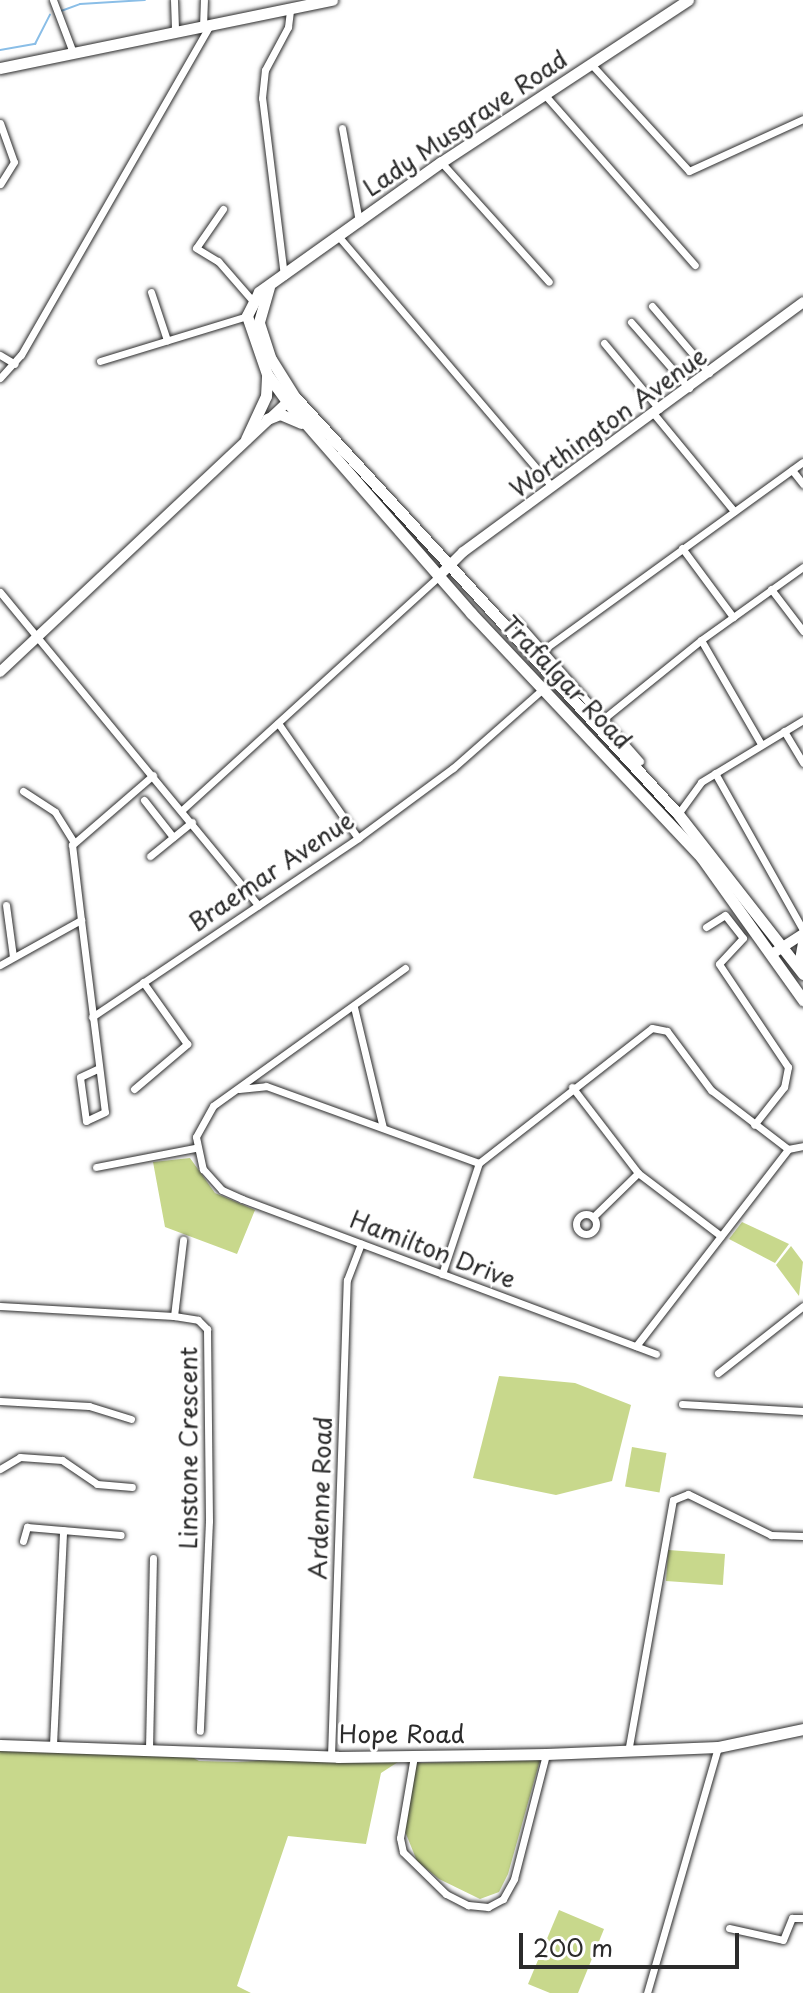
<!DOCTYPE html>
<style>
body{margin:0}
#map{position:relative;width:803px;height:1993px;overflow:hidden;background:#fff;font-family:"Playpen Sans",sans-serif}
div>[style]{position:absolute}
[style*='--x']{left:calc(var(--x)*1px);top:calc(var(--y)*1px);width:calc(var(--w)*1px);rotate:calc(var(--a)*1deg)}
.green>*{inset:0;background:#c8d88c;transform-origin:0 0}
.stream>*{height:2px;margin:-1px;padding:0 1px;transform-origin:1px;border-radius:1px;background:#8abee7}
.roads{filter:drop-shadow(0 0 2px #2b2b2b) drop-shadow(0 0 2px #2b2b2b)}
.minor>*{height:7px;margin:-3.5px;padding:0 3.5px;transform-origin:3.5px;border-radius:3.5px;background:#fff}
.minor>.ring{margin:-3.5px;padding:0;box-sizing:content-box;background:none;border:7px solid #fff;border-radius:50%}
.secondary>*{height:10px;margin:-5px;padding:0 5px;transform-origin:5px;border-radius:5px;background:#fff}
.primary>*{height:11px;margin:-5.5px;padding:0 5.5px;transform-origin:5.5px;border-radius:5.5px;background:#fff}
span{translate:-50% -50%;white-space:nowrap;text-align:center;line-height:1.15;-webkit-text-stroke:6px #fff;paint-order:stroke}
.street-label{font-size:24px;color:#2b2b2b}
.scale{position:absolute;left:519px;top:1933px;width:220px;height:36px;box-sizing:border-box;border:4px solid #2b2b2b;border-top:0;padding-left:10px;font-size:24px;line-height:28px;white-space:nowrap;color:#2b2b2b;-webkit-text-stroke:6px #fff;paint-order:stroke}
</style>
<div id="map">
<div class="green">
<i style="clip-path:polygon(190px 1158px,215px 1193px,255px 1210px,237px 1254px,165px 1227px,153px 1162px)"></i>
<i style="clip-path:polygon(742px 1222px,789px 1244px,775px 1263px,729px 1239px)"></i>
<i style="clip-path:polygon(791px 1246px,803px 1262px,799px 1296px,776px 1265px)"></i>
<i style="clip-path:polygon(499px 1376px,575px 1383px,631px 1405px,612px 1481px,556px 1495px,473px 1478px)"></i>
<i style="left:632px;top:1447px;width:35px;height:40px;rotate:10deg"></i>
<i style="left:725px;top:1554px;width:31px;height:57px;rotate:94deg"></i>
<i style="clip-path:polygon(0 1751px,185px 1753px,199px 1761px,237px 1762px,305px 1758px,398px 1762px,381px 1773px,366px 1844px,288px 1836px,237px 1986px,251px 1993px,0 1993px)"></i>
<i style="clip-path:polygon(540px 1760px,508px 1874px,499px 1892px,480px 1899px,439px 1879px,417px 1861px,404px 1829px,416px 1763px)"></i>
<i style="clip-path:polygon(559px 1910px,604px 1929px,578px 1993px,550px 1993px,528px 1984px)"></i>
</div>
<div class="stream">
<i style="--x:61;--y:11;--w:20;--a:-20"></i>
<i style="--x:80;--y:4;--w:65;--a:-3.5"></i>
<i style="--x:0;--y:50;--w:36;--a:-10"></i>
<i style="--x:35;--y:44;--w:33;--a:-63"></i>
</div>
<div class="roads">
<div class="minor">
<i style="--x:53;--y:0;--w:53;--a:69.2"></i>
<i style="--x:174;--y:0;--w:32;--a:88"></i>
<i style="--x:203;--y:27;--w:27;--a:-88"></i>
<i style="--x:591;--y:64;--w:145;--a:47.5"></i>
<i style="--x:689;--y:171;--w:125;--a:-24.5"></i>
<i style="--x:544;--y:94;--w:228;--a:48.6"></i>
<i style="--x:0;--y:123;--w:41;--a:70.3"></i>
<i style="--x:14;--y:162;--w:26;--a:122"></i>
<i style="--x:342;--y:128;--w:96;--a:79.7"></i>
<i style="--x:441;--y:162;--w:161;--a:48"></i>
<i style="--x:223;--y:209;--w:47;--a:124.7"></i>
<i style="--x:196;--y:248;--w:26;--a:31"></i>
<i style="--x:218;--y:261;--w:52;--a:48.9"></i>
<i style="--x:339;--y:237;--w:328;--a:49.5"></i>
<i style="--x:284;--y:276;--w:179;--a:-97"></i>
<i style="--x:262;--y:98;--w:28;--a:-84"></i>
<i style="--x:265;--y:70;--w:49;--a:-61.9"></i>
<i style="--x:288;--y:27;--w:17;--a:-83"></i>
<i style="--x:151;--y:292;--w:51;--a:71.6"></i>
<i style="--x:652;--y:306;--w:88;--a:49.6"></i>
<i style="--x:631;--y:322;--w:88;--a:48.7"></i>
<i style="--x:604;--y:343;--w:86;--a:50.2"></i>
<i style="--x:0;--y:355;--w:17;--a:31"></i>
<i style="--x:100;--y:361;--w:154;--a:-17"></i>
<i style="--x:0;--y:378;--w:31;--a:-48"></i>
<i style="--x:21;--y:355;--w:380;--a:-60.2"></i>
<i style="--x:654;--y:414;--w:126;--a:50.5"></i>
<i style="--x:792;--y:470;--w:18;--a:52"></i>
<i style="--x:682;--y:548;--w:86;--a:53.5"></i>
<i style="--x:771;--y:589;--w:53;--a:52.7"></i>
<i style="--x:0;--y:592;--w:406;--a:50.5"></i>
<i style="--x:516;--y:620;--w:188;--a:48.7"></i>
<i style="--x:701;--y:640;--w:120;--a:60"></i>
<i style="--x:532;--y:658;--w:334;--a:-35.9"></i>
<i style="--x:602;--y:720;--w:127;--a:-38.9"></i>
<i style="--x:701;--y:640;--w:125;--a:-35.6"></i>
<i style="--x:278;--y:723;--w:140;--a:55.2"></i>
<i style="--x:784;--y:731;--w:37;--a:59"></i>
<i style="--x:715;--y:773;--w:180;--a:60.7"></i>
<i style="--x:23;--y:791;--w:38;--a:33"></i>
<i style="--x:55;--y:812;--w:36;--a:58"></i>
<i style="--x:144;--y:800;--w:47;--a:51.9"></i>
<i style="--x:182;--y:810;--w:346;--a:-42.3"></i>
<i style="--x:678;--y:814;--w:39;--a:-54"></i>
<i style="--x:701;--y:782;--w:119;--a:-31.3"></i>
<i style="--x:150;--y:856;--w:54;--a:-39"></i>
<i style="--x:6;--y:905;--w:52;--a:82.3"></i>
<i style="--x:81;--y:920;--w:193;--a:82.9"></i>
<i style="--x:105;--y:1112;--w:21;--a:155"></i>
<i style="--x:86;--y:1121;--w:44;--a:-97.8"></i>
<i style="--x:80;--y:1077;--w:19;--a:-25"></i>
<i style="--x:706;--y:927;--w:22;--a:-32"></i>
<i style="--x:725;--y:915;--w:29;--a:52"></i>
<i style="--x:743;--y:938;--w:35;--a:133"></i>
<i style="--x:719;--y:964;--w:124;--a:56.2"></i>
<i style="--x:788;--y:1067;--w:20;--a:101"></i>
<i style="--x:784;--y:1087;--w:48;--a:128.3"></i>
<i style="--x:0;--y:965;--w:93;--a:-29.1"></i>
<i style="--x:81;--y:920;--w:76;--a:-96.8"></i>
<i style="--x:72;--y:845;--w:107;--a:-40.8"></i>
<i style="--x:405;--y:968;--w:236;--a:144.3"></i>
<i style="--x:213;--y:1106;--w:35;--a:119"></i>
<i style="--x:196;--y:1137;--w:33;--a:78"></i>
<i style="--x:203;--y:1169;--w:28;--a:48"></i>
<i style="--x:222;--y:1190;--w:22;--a:24"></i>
<i style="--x:242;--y:1199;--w:442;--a:20.5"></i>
<i style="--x:354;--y:1007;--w:124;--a:76.5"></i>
<i style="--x:92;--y:1017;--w:321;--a:-33.9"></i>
<i style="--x:358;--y:838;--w:118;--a:-36.4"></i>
<i style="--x:453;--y:768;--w:120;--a:-41.3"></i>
<i style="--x:572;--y:1087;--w:108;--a:52.5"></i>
<i style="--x:638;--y:1173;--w:104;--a:37.2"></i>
<i style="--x:134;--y:1089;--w:70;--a:-40.3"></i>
<i style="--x:187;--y:1044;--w:76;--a:-125.4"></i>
<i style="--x:239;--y:1089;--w:27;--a:-6"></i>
<i style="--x:266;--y:1086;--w:226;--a:19.9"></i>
<i style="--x:788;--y:1149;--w:15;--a:-11"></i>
<i style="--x:96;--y:1167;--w:101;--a:-10.9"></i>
<i class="ring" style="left:576px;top:1214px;width:13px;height:13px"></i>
<i style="--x:593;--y:1217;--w:63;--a:-44.4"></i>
<i style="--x:442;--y:1274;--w:117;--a:-71.6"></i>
<i style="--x:479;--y:1163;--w:219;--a:-38"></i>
<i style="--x:652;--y:1028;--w:15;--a:11"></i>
<i style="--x:667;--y:1031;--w:74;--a:53.3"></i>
<i style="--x:711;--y:1090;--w:97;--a:37.5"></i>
<i style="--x:0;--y:1306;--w:174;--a:3.3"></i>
<i style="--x:174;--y:1316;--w:24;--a:9"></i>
<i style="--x:198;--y:1320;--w:13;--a:45"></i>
<i style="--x:207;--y:1329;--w:192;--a:89.4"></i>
<i style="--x:209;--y:1521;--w:210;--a:92.5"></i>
<i style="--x:174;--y:1316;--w:77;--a:-83.2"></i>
<i style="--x:636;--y:1346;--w:249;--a:-52.3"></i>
<i style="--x:718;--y:1373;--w:108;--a:-38.2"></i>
<i style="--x:0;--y:1401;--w:89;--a:3.2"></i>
<i style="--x:89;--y:1406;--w:44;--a:17.2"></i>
<i style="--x:682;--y:1404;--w:121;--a:3.3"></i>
<i style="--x:0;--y:1469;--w:23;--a:-31"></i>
<i style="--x:20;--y:1457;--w:42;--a:4.1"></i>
<i style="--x:62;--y:1460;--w:42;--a:34.4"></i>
<i style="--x:97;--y:1484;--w:35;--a:5"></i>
<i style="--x:23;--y:1541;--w:15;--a:-74"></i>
<i style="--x:27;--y:1527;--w:94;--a:4.9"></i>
<i style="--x:53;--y:1745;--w:215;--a:-87.3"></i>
<i style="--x:149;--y:1748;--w:190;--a:-88.8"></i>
<i style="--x:628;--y:1752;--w:256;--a:-79.9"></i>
<i style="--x:673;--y:1500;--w:16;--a:-22"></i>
<i style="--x:688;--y:1494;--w:93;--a:26.3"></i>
<i style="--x:771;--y:1535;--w:32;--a:2"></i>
<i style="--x:331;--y:1756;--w:476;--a:-88.1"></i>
<i style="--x:347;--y:1280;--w:39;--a:-69"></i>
<i style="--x:414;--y:1756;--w:83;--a:99.7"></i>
<i style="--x:400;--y:1838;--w:14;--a:78"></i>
<i style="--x:403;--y:1852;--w:60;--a:44.3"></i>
<i style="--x:446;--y:1894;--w:25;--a:27"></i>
<i style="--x:468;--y:1905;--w:20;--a:6"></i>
<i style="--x:488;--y:1907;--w:17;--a:-28"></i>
<i style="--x:503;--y:1899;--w:23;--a:-61"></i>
<i style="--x:514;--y:1879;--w:129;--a:-75.6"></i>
<i style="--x:729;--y:1928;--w:55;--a:12.5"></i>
<i style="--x:783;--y:1940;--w:24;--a:-68"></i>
<i style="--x:792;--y:1918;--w:11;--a:0"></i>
<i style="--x:647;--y:1993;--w:256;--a:-73.9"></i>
</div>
<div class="secondary">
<i style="--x:438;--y:577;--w:35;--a:-45"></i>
<i style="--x:463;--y:552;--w:422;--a:-36.3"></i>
<i style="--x:0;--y:672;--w:402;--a:-43.2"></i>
<i style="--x:772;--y:954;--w:37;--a:-33"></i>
</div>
<div class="primary">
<i style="--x:688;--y:0;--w:295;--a:146.7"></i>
<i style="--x:441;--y:162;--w:224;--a:144.5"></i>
<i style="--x:259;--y:292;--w:27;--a:117"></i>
<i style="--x:247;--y:316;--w:61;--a:71"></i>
<i style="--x:267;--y:374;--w:34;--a:54"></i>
<i style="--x:287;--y:402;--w:280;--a:48.9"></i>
<i style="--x:471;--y:613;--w:335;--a:46.7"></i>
<i style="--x:701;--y:857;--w:176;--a:54.5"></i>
<i style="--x:0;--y:68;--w:339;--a:-11.6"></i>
<i style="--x:269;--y:287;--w:37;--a:106"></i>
<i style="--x:259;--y:323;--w:38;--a:72"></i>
<i style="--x:271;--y:359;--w:44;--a:58.1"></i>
<i style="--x:294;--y:396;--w:568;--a:47.43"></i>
<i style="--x:678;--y:814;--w:203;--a:52"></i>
<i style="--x:267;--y:419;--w:14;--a:-21"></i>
<i style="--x:280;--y:414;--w:23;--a:23"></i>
<i style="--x:246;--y:439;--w:47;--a:-65.1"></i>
<i style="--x:266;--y:396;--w:20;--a:-87"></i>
<i style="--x:799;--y:965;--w:22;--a:-80"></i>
<i style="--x:0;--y:1745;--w:338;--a:2"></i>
<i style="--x:338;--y:1757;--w:208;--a:-0.8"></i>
<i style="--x:546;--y:1754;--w:172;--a:-2.3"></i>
<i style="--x:718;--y:1747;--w:87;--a:-12"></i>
</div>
</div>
<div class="street-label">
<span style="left:465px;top:123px;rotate:-34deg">Lady Musgrave Road</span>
<span style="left:608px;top:422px;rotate:-36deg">Worthington Avenue</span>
<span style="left:567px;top:682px;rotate:46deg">Trafalgar Road</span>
<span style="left:271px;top:871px;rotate:-34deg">Braemar Avenue</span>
<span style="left:433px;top:1249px;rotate:21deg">Hamilton Drive</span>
<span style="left:188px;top:1448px;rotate:-90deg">Linstone Crescent</span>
<span style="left:320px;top:1498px;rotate:-88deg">Ardenne Road</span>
<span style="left:402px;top:1734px">Hope Road</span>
</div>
<div class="scale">200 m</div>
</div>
